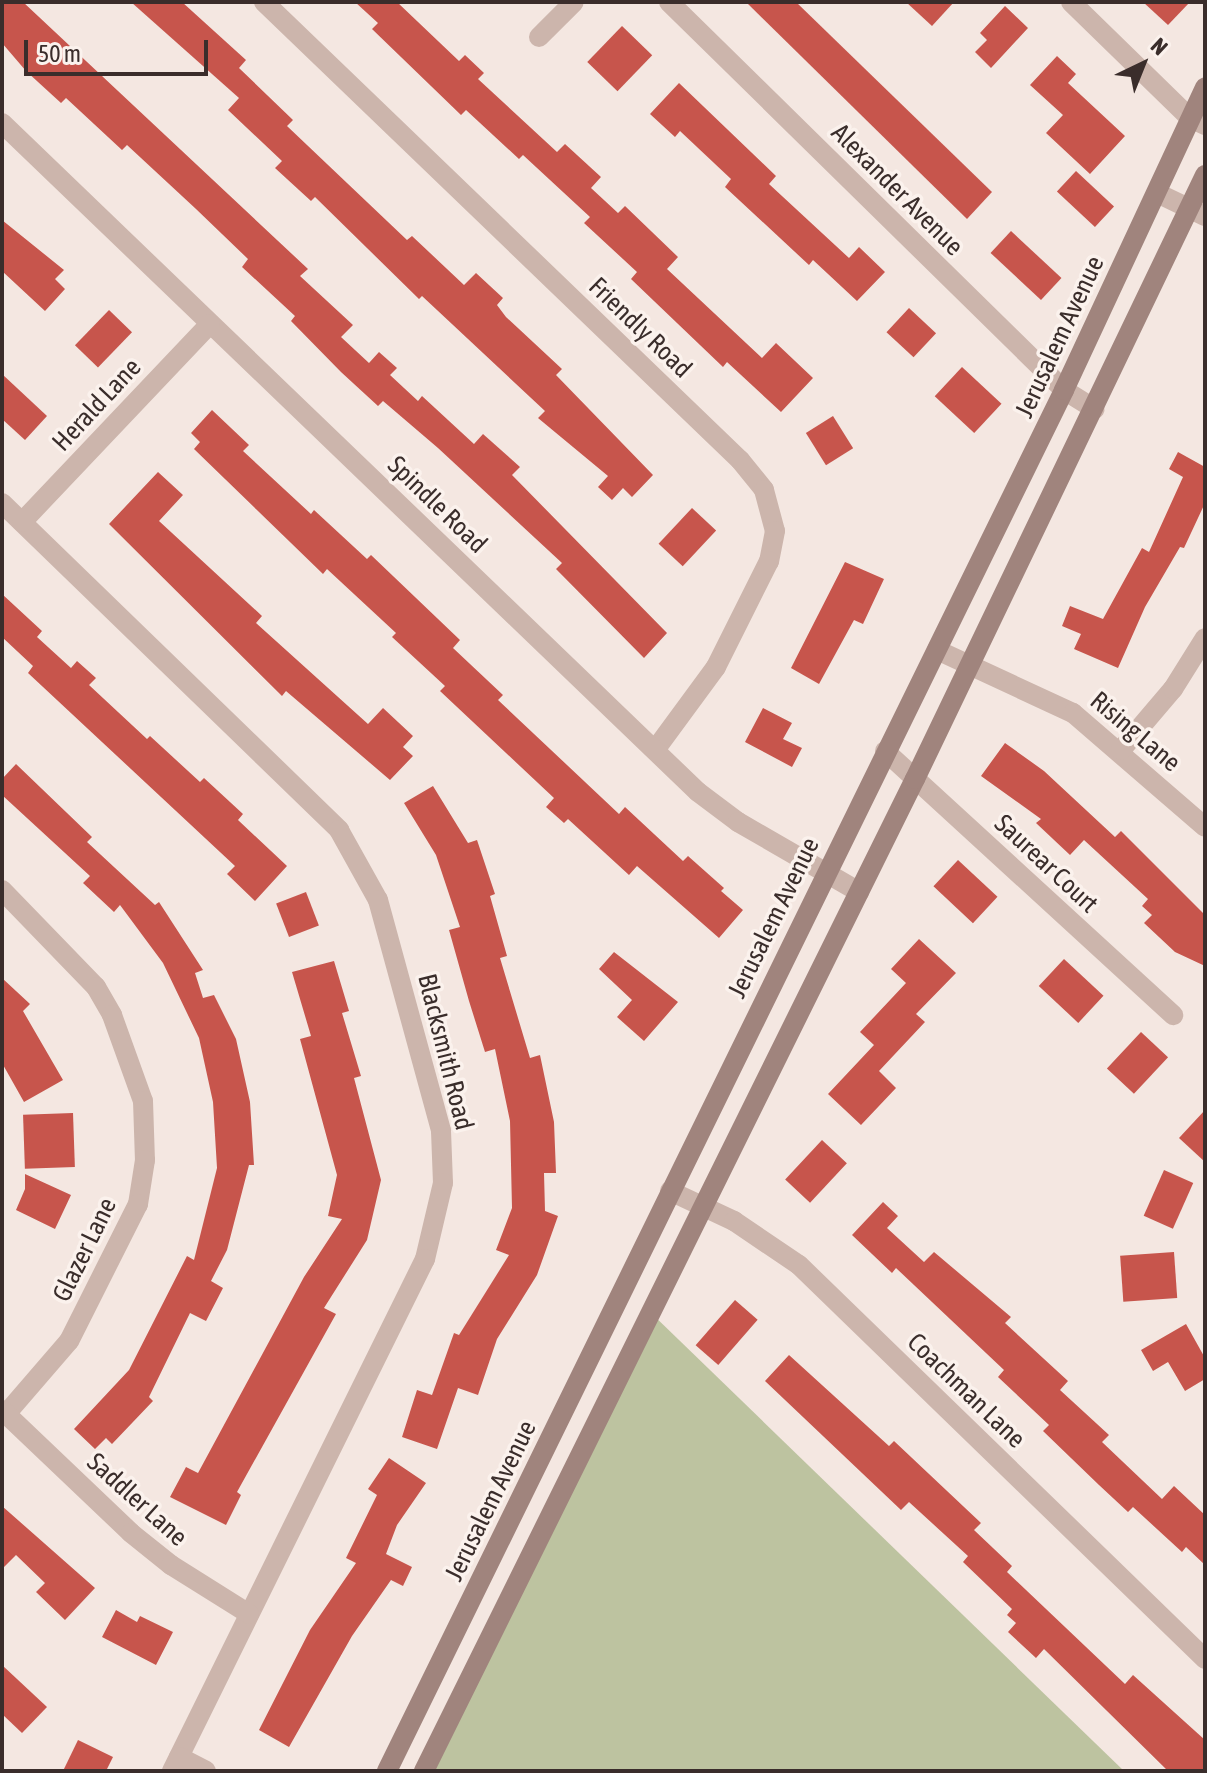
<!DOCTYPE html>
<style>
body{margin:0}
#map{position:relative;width:1207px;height:1773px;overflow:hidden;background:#f4e7e1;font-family:"Asap Condensed",sans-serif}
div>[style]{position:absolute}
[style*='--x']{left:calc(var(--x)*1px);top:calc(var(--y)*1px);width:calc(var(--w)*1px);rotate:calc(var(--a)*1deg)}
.green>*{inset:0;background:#bdc3a0}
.building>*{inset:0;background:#c7554c;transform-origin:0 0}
.street>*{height:20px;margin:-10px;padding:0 10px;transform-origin:10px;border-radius:10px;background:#ccb5ac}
.secondary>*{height:20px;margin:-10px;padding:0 10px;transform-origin:10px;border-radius:10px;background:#a0847d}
span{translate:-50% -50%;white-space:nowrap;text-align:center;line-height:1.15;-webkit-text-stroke:7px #fbf2ed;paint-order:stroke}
.street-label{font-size:26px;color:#3a2d2b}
.frame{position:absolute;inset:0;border:4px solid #3a2d2b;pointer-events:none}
.north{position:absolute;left:1103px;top:24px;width:80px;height:80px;-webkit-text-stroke:6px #fbf2ed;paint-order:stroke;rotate:43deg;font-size:22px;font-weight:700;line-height:32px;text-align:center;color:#3a2d2b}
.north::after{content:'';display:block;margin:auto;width:28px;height:36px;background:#3a2d2b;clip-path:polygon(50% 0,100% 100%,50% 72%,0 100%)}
.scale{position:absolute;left:24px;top:40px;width:184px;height:36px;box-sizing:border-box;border:4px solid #3a2d2b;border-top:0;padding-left:10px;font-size:24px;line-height:28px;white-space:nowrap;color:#3a2d2b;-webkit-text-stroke:6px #fbf2ed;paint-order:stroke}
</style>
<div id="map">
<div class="green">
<i style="clip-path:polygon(648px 1310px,1124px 1771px,418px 1771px)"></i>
</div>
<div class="building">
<i style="clip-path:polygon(2px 2px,23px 2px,308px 269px,300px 276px,353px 325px,341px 337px,369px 363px,379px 352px,397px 368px,390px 375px,418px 401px,422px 396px,474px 444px,483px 434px,520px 467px,512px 475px,667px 633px,644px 658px,556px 569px,562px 563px,438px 448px,383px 401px,378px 406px,341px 372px,291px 321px,295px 316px,242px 267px,248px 259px,196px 209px,127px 145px,122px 150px,66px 98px,61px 103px,26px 71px,2px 43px)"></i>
<i style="clip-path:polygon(131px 2px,182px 2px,246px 60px,239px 68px,293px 120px,287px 126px,407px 240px,412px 236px,464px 285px,476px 273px,503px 298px,497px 305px,506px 317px,562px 369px,556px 375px,653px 475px,632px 497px,623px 488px,612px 500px,598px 487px,608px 476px,538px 418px,545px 411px,422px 296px,419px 299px,315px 197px,311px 201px,275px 168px,282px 161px,228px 110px,239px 98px)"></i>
<i style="clip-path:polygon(355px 2px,397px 2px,459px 61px,465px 55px,484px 73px,478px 79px,557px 152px,565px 144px,601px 177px,591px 188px,618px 213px,625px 206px,678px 257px,667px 269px,762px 358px,776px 343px,813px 378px,781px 412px,727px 362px,723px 367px,631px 279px,637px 272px,584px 223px,590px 217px,523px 155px,519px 159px,466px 110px,461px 115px,372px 29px,378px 23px)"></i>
<i style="clip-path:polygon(746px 2px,796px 2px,992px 192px,967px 219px)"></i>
<i style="clip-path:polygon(906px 2px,954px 2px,932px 26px)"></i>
<i style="clip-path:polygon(1143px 2px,1190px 2px,1168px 25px)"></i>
<i style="clip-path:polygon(1005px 6px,1028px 28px,991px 68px,975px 52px,987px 40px,980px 33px)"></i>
<i style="left:622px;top:26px;width:42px;height:50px;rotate:44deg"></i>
<i style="clip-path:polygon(1057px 56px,1076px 74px,1068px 83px,1125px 136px,1090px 174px,1046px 133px,1063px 115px,1030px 85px)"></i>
<i style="clip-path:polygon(679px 83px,776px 176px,769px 184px,849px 258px,859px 247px,885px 272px,857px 301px,813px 260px,809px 265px,725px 187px,731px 179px,680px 131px,675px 137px,650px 114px)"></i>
<i style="left:1076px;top:171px;width:52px;height:28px;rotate:43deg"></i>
<i style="clip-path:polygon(2px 220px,64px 270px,55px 279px,65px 289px,45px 311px,2px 271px)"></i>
<i style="left:1011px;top:231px;width:69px;height:30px;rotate:43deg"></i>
<i style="left:909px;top:308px;width:37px;height:33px;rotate:43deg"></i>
<i style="left:109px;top:310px;width:32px;height:49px;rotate:44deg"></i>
<i style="left:962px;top:367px;width:54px;height:40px;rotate:43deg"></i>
<i style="clip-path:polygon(2px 374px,47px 416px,25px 440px,2px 419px)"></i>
<i style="clip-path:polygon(212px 410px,249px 445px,243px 451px,311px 514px,314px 510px,367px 559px,371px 555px,460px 640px,453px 648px,503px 695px,498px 700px,619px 814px,625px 807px,683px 861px,688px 856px,724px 888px,721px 891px,743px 910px,719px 938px,637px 866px,629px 875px,568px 819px,564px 823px,546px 807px,554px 798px,440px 691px,445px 686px,392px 637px,396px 633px,327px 569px,323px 574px,194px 449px,200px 442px,191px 433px)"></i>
<i style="left:833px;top:416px;width:38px;height:32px;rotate:58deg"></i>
<i style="clip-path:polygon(1178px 452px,1205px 467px,1205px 503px,1184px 548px,1180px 547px,1145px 607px,1118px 668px,1074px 649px,1081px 634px,1062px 626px,1070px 606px,1103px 619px,1142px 548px,1149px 552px,1183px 477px,1169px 469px)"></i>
<i style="clip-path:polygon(158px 472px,183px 495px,159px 521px,262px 616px,256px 623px,368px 724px,383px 708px,413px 736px,403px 747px,413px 756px,390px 780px,286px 691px,282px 696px,109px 524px)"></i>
<i style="left:692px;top:508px;width:33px;height:49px;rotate:43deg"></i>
<i style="clip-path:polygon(845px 562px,884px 579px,863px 624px,854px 620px,819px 684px,791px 668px)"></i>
<i style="clip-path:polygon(2px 594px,42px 631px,37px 637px,71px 668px,77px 661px,96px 678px,89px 685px,147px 739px,150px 736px,200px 782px,204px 778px,243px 814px,238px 820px,287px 866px,255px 901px,227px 874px,235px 866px,28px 673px,33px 666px,2px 637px)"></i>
<i style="clip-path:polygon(763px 708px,792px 723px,783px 739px,802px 748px,792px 767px,745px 742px)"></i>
<i style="clip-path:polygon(1005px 743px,1044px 771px,1115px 837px,1121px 831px,1205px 915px,1205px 966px,1175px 952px,1144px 923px,1152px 915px,1142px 906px,1148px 899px,1084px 840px,1070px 855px,1036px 823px,1041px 819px,981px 776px)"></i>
<i style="clip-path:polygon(16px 764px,92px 837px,87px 842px,155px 905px,159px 902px,203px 970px,195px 973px,203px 998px,214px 995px,236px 1039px,250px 1102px,254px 1165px,249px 1165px,227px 1250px,211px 1281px,223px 1288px,206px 1321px,190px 1313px,149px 1397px,153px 1401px,112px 1444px,106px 1438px,95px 1449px,74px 1429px,129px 1370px,187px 1256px,194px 1260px,217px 1168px,213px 1102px,199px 1038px,163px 963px,120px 905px,114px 912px,83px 883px,90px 876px,2px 795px,2px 779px)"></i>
<i style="clip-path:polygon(433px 786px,468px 843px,477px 840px,495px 894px,490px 896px,507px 956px,500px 958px,530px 1058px,540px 1055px,554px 1122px,556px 1173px,544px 1173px,545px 1211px,558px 1216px,537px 1275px,497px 1339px,478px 1395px,458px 1388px,437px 1449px,402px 1437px,417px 1390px,432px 1395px,454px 1333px,459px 1335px,509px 1255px,496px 1250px,512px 1208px,510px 1121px,495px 1049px,485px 1052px,469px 1001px,449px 930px,460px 927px,436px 855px,404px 803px)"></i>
<i style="left:958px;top:860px;width:54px;height:36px;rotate:43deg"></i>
<i style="left:306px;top:892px;width:36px;height:32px;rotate:69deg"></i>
<i style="clip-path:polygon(919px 939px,956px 973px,916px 1014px,925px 1022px,879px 1071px,896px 1088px,861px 1125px,828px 1094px,874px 1045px,860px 1032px,906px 983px,891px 969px)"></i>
<i style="clip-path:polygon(614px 952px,678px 1002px,644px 1041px,617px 1017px,632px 1000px,599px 969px)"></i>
<i style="left:1064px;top:959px;width:54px;height:37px;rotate:43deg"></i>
<i style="clip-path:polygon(334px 961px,349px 1011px,342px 1013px,361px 1076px,354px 1078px,381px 1180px,367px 1240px,324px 1308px,336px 1314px,237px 1492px,241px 1495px,226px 1525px,170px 1497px,186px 1467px,198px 1473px,304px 1277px,342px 1219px,328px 1216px,337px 1175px,300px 1039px,311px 1036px,292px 972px)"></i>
<i style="clip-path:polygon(2px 978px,30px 1004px,23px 1011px,63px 1080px,24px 1102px,2px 1063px)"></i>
<i style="left:1141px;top:1032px;width:37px;height:50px;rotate:43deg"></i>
<i style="clip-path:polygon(1205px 1110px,1205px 1162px,1179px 1138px)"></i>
<i style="left:73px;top:1113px;width:54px;height:50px;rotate:88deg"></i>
<i style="left:822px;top:1140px;width:34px;height:54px;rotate:43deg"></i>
<i style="left:1164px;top:1170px;width:32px;height:50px;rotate:24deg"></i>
<i style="clip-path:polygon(25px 1174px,71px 1195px,55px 1229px,16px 1210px,25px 1189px)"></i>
<i style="clip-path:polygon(883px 1202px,898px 1216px,887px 1228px,924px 1262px,934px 1252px,1011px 1317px,1005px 1323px,1068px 1381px,1060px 1390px,1109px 1435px,1102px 1442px,1162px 1499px,1174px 1486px,1205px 1515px,1205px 1565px,1186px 1547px,1182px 1552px,1133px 1507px,1128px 1512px,1099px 1485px,1043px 1431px,1049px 1425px,998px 1377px,1004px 1370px,896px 1268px,892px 1273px,852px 1235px)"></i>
<i style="left:1174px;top:1252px;width:46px;height:54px;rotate:86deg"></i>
<i style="left:735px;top:1300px;width:30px;height:60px;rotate:41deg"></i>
<i style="clip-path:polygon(1186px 1324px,1205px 1358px,1205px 1379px,1185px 1391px,1168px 1362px,1153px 1371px,1141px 1350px)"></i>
<i style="clip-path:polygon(789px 1355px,889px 1446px,894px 1441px,981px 1523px,974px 1530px,1012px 1566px,1007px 1572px,1125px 1684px,1133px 1675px,1205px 1740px,1205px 1771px,1168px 1771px,1044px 1649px,1036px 1658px,1008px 1632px,1016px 1623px,1007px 1615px,1012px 1609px,963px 1562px,968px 1556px,909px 1502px,901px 1510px,765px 1381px)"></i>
<i style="clip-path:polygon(389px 1458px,426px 1483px,397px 1525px,386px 1554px,412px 1567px,403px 1586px,391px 1580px,352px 1636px,289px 1747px,259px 1730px,310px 1630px,356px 1563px,346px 1558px,377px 1495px,368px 1489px)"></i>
<i style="clip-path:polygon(2px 1506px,95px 1588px,65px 1620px,36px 1592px,45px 1583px,16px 1555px,2px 1569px)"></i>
<i style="clip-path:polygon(116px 1610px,137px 1622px,140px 1616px,173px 1632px,156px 1665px,102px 1637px)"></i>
<i style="clip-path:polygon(2px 1665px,47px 1707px,22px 1733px,2px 1714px)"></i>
<i style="clip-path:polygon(78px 1740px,113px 1757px,106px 1771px,63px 1771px)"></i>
</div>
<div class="street">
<i style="--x:264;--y:2;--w:661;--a:43.9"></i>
<i style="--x:740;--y:460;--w:38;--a:51"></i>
<i style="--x:764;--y:490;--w:42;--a:75"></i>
<i style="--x:775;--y:531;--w:31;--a:101"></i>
<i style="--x:769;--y:561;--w:119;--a:116.6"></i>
<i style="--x:716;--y:667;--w:103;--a:126.3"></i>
<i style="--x:669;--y:2;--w:554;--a:44.49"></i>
<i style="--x:1064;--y:390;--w:36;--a:32"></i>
<i style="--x:1071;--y:2;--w:166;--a:44.3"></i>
<i style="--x:1190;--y:118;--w:17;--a:25"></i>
<i style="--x:539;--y:37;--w:49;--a:-45"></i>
<i style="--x:2;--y:123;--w:965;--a:43.87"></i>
<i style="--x:698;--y:792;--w:50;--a:36.9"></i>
<i style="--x:738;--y:822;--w:140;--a:30"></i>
<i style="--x:1157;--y:193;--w:53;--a:25.6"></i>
<i style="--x:2;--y:503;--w:470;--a:44.1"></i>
<i style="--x:339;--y:830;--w:80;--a:60.9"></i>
<i style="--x:378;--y:900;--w:239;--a:74.7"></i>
<i style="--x:441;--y:1131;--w:52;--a:87.8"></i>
<i style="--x:443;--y:1183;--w:78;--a:103.3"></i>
<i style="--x:425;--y:1259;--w:571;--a:116.3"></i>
<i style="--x:22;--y:522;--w:273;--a:-46.5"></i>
<i style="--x:937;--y:650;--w:150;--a:24.9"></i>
<i style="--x:1073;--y:713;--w:174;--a:40.8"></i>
<i style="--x:1121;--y:750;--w:80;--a:-49.6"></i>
<i style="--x:1173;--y:689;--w:60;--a:-57.9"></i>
<i style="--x:885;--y:751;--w:391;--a:42.5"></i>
<i style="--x:2;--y:890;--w:135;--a:45.9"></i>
<i style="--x:96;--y:987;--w:32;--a:60"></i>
<i style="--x:112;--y:1015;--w:91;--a:70.2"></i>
<i style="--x:143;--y:1101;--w:59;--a:88.1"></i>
<i style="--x:145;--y:1160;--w:45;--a:99"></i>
<i style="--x:138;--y:1204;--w:153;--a:116.7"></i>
<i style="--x:69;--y:1341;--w:96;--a:130.8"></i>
<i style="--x:670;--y:1191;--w:71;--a:25.1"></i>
<i style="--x:734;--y:1221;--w:78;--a:34.1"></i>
<i style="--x:799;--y:1265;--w:566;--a:44.14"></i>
<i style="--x:2;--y:1410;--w:178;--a:43.6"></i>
<i style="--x:131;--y:1533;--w:51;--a:38.7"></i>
<i style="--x:171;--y:1565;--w:92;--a:32.1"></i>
<i style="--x:179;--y:1757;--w:30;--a:27"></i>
</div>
<div class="secondary">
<i style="--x:387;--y:1771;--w:1538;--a:-63.88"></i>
<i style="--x:1064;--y:390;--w:334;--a:-65"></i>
<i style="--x:424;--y:1771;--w:1107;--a:-63.67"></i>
<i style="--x:915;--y:779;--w:670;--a:-64.35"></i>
</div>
<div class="street-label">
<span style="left:897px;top:190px;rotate:45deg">Alexander Avenue</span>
<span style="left:640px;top:328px;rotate:44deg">Friendly Road</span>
<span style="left:1060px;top:337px;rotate:-65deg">Jerusalem Avenue</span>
<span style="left:97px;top:405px;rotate:-47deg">Herald Lane</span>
<span style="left:437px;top:505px;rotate:44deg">Spindle Road</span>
<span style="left:1135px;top:732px;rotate:40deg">Rising Lane</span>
<span style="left:1046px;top:864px;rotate:43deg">Saurear Court</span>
<span style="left:774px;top:918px;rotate:-64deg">Jerusalem Avenue</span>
<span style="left:445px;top:1052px;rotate:76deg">Blacksmith Road</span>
<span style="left:85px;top:1250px;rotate:-64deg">Glazer Lane</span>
<span style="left:966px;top:1391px;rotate:44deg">Coachman Lane</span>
<span style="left:137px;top:1500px;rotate:42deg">Saddler Lane</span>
<span style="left:491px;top:1501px;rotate:-64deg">Jerusalem Avenue</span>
</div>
<div class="frame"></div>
<div class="north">N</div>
<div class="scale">50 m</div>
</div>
